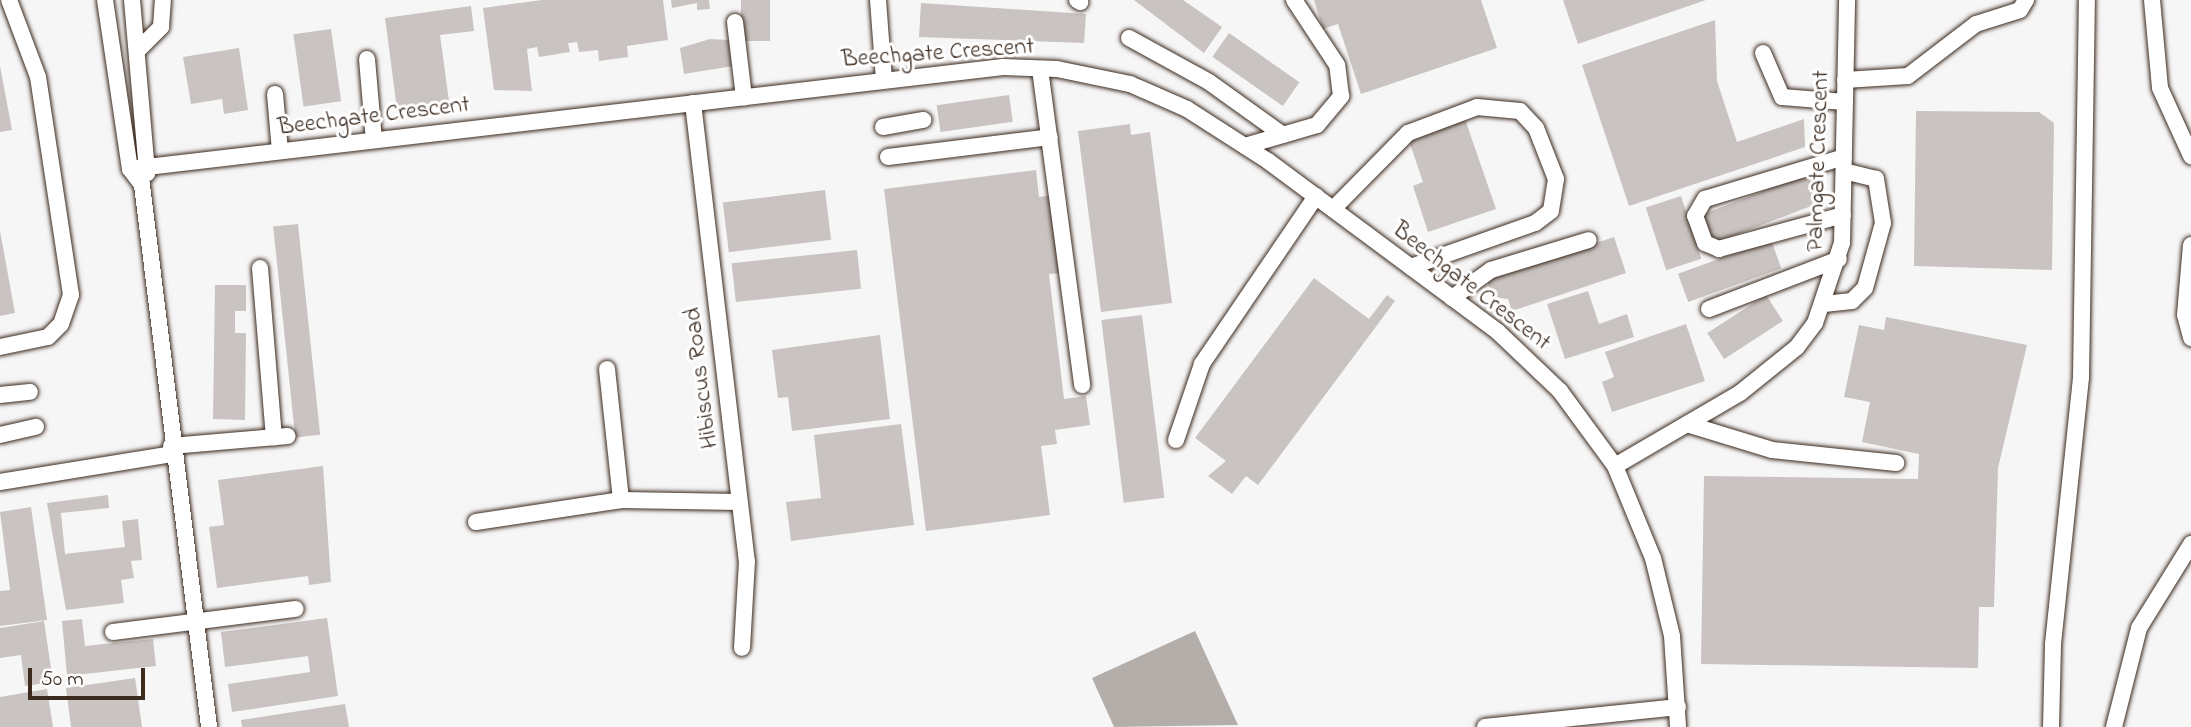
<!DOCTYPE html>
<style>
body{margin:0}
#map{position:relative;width:2191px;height:727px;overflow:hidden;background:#f7f6f6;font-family:"Indie Flower",sans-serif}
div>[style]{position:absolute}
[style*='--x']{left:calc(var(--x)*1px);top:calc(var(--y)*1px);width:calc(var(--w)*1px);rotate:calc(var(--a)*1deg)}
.water>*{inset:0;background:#b4aeaa}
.building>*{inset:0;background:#c9c3c1;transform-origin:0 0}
.roads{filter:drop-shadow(0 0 2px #3b2a1e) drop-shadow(0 0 2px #3b2a1e)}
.minor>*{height:16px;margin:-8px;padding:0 8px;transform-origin:8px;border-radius:8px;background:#fff}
span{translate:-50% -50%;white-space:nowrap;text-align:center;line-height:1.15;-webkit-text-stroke:6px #fff;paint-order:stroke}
.street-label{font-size:24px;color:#3b2a1e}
.scale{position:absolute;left:28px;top:668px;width:117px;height:32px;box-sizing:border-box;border:4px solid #3b2a1e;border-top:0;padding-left:9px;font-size:21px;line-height:24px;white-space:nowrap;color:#3b2a1e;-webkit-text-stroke:5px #fff;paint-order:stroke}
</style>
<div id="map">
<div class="water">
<i style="clip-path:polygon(1195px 631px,1238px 725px,1114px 727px,1092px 678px)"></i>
</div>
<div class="building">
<i style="clip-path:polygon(542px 0,663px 0,668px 40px,627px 46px,628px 57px,599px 61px,598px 50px,579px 52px,577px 42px,568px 43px,570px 52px,539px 57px,537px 47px,527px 49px,532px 91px,494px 90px,483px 8px)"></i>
<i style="clip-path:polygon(671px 0,709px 0,710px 9px,697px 10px,697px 3px,672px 8px)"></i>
<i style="left:741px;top:0;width:29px;height:41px"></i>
<i style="clip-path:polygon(1134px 0,1183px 0,1222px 27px,1204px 53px)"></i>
<i style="clip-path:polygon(1314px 0,1481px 0,1497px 48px,1361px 94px,1338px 24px,1323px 29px)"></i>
<i style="clip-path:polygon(1563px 0,1706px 0,1578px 44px)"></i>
<i style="clip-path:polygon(921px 3px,1086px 14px,1084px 43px,919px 37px)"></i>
<i style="clip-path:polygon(471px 6px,474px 31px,440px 35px,449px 101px,397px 109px,385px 18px)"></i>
<i style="clip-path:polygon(1715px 20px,1717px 81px,1737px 142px,1804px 119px,1805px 147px,1629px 206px,1582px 65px)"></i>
<i style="left:331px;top:29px;width:73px;height:38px;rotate:82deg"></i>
<i style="left:1229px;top:33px;width:86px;height:29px;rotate:35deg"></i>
<i style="clip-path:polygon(710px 39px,729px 40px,733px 66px,684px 74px,680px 48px)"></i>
<i style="clip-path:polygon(239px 48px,248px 110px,224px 114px,222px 99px,191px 104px,183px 57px)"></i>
<i style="clip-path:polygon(0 66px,12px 130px,0 132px)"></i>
<i style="left:1009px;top:95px;width:27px;height:73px;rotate:82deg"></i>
<i style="clip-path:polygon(1916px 111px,2039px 112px,2054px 123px,2052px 270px,1914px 266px)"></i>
<i style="clip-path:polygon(1465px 119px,1496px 209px,1428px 232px,1413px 186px,1423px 182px,1408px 138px)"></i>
<i style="clip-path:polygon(1130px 124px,1131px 135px,1150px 132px,1172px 303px,1101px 312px,1078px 131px)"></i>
<i style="clip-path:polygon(1036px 170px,1039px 197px,1052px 195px,1062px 273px,1049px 274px,1064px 399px,1086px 396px,1090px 425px,1055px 430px,1057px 444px,1041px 446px,1050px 515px,926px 531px,884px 189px)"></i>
<i style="left:1813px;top:172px;width:31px;height:120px;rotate:69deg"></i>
<i style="left:825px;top:190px;width:50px;height:103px;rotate:83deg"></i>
<i style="left:1681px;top:196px;width:66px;height:37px;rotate:72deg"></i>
<i style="left:298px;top:224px;width:212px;height:25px;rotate:84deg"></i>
<i style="clip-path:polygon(0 231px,15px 313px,0 316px)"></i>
<i style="clip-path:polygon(1614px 237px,1626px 273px,1512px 311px,1508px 299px,1492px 297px,1487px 280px)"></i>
<i style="left:1771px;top:240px;width:30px;height:99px;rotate:70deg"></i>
<i style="left:857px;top:250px;width:39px;height:126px;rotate:84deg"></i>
<i style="clip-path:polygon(1314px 278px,1369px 319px,1387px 295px,1395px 301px,1258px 485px,1246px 476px,1232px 494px,1208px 476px,1226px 461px,1195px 438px)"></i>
<i style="clip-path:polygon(215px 285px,246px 285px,246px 311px,235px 311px,235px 333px,246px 333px,245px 420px,213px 419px)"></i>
<i style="clip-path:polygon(1588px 291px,1599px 324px,1627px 314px,1634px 337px,1565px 359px,1547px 304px)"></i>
<i style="left:1766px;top:295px;width:31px;height:70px;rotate:57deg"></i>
<i style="left:1142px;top:315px;width:184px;height:41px;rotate:83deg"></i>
<i style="clip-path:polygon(1886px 317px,2027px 345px,1998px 468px,1994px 607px,1979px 607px,1978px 668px,1701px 664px,1704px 476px,1918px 479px,1919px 454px,1862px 442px,1870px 402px,1844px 397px,1859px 325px,1884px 330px)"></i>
<i style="clip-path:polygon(1686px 324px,1705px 381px,1612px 412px,1602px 382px,1614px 377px,1605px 352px)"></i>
<i style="clip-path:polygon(880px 335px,890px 419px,792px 431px,788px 397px,778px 398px,772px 350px)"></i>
<i style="clip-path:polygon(901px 424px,914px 525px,791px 541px,786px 502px,821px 498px,814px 435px)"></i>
<i style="clip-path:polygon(323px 466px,331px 582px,309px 585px,308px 576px,217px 588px,209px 527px,224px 525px,218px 480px)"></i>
<i style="clip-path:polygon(108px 495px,109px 508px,61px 513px,65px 554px,125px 547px,122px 521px,138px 519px,142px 560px,131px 561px,134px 578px,121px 580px,124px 603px,66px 610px,47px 503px)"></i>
<i style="clip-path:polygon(31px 507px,47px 620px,0 626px,0 591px,10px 590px,0 512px)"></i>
<i style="clip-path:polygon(327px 618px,338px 696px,232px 712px,228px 684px,310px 672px,308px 656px,225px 667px,221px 632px)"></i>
<i style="clip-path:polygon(82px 619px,85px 646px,153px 639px,156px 666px,67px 676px,62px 621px)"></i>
<i style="clip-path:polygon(44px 621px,53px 682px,25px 686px,21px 655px,0 658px,0 628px)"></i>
<i style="clip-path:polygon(135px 678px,142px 727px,71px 727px,66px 688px)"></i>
<i style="clip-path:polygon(47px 689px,53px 727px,0 727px,0 697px)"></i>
<i style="clip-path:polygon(345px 704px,349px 727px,242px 727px,241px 720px)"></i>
</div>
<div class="roads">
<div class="minor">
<i style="--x:105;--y:0;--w:171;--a:81.6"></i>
<i style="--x:130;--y:169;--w:20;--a:53"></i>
<i style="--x:142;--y:185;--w:546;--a:82.95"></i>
<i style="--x:132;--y:0;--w:174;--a:85"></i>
<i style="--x:878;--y:0;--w:79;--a:85.7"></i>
<i style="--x:1077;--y:0;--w:4;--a:34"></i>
<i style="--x:2152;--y:0;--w:88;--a:84.8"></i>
<i style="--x:2160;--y:88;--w:75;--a:65.5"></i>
<i style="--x:735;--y:22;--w:76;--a:83.2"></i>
<i style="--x:1129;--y:38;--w:91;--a:28.8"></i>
<i style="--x:1209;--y:82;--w:91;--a:35.6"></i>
<i style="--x:140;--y:48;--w:30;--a:-45"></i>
<i style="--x:161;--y:27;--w:27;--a:-86"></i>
<i style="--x:1763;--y:53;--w:48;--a:66.6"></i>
<i style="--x:1782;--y:97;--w:63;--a:4.5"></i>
<i style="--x:367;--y:59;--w:81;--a:85.1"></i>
<i style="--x:1040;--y:69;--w:319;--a:82.4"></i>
<i style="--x:1845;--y:80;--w:63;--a:-3.6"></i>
<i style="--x:1908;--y:76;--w:86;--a:-37.4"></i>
<i style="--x:1976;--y:24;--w:46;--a:-17.7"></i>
<i style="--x:2020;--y:10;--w:12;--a:-59"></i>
<i style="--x:275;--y:94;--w:57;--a:85"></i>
<i style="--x:693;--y:103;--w:461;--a:83.3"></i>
<i style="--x:747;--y:561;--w:87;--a:93.3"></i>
<i style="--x:883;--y:127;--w:41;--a:-9.9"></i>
<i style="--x:1245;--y:146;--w:75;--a:-16.3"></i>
<i style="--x:1317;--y:125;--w:38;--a:-50"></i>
<i style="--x:1341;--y:96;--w:31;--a:-97"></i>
<i style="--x:1337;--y:65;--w:78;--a:-123.5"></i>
<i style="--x:888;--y:157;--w:163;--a:-7"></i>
<i style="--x:130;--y:169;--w:879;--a:-6.66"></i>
<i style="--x:1003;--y:67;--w:54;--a:2.1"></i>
<i style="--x:1057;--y:69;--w:75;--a:11.6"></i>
<i style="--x:1130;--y:84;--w:62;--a:23.7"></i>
<i style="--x:1187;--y:109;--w:96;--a:32.7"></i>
<i style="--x:1268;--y:161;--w:287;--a:36.6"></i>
<i style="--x:1498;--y:332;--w:86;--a:43.6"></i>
<i style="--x:1560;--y:391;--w:93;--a:53.7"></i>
<i style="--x:1615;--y:466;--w:100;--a:67.6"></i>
<i style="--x:1653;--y:558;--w:80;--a:76.3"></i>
<i style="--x:1672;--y:636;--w:91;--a:86.2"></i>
<i style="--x:1333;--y:209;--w:107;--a:-45.4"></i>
<i style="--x:1408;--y:133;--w:74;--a:-20.6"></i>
<i style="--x:1477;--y:107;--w:43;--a:5.3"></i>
<i style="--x:1520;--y:111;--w:23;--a:47"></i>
<i style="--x:1536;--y:128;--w:55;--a:68.6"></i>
<i style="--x:1556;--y:179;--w:32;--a:99"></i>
<i style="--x:1551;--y:211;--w:20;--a:143"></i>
<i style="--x:1535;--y:223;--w:132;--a:160.5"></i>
<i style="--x:1843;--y:215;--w:129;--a:164.7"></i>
<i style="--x:1719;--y:249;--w:15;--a:-157"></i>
<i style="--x:1705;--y:243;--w:29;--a:-110"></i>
<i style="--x:1695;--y:216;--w:20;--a:-60"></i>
<i style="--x:1705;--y:199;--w:145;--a:-16.8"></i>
<i style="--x:2191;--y:245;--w:70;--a:94.9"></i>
<i style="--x:2185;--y:315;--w:24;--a:75"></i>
<i style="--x:260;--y:268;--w:170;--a:85.3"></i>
<i style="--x:1452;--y:298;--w:48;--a:-35.7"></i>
<i style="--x:1491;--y:270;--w:102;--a:-17"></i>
<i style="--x:1824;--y:304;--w:28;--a:-6"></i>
<i style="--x:1852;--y:301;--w:18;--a:-45"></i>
<i style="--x:1865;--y:288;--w:67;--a:-74.5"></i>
<i style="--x:1883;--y:223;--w:45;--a:-99"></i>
<i style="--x:1876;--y:179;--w:33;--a:-166"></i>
<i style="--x:1709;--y:309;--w:139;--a:-21"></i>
<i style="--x:0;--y:347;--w:49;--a:-11.8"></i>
<i style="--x:48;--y:337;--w:18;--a:-45"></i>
<i style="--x:61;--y:324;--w:31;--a:-71"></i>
<i style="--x:71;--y:295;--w:220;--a:-98.6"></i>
<i style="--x:38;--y:77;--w:82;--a:-110.6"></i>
<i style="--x:607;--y:369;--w:132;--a:83.9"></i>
<i style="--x:0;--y:395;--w:30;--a:-6"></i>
<i style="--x:1687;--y:424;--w:89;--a:17"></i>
<i style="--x:1772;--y:450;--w:125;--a:6"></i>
<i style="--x:0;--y:435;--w:37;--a:-13"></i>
<i style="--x:1176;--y:440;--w:80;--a:-71.1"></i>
<i style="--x:1202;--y:364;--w:203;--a:-55.8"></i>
<i style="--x:171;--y:446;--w:117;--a:-4.9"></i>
<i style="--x:1615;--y:466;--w:145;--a:-30.3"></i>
<i style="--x:1740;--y:393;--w:73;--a:-38.9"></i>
<i style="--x:1797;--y:347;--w:30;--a:-53"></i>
<i style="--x:1815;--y:323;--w:84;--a:-71.4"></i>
<i style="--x:1842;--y:243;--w:243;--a:-88.8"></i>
<i style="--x:0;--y:482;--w:174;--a:-9.2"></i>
<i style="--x:476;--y:522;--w:147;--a:-8.6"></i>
<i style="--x:621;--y:500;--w:118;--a:1"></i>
<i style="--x:113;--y:632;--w:184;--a:-7.2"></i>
<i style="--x:1485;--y:727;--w:194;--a:-5.9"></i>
<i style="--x:2051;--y:727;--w:83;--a:-88.6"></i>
<i style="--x:2053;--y:644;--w:268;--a:-84"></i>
<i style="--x:2081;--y:377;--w:377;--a:-89.1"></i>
<i style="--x:2114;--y:727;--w:102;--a:-75.8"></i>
<i style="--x:2139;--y:628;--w:99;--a:-58.2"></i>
</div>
</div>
<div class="street-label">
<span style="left:938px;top:54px;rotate:-4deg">Beechgate Crescent</span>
<span style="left:374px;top:117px;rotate:-7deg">Beechgate Crescent</span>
<span style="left:1819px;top:161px;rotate:-88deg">Palmgate Crescent</span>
<span style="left:1471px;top:287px;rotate:38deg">Beechgate Crescent</span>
<span style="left:702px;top:378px;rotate:-97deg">Hibiscus Road</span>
</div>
<div class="scale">50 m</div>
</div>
